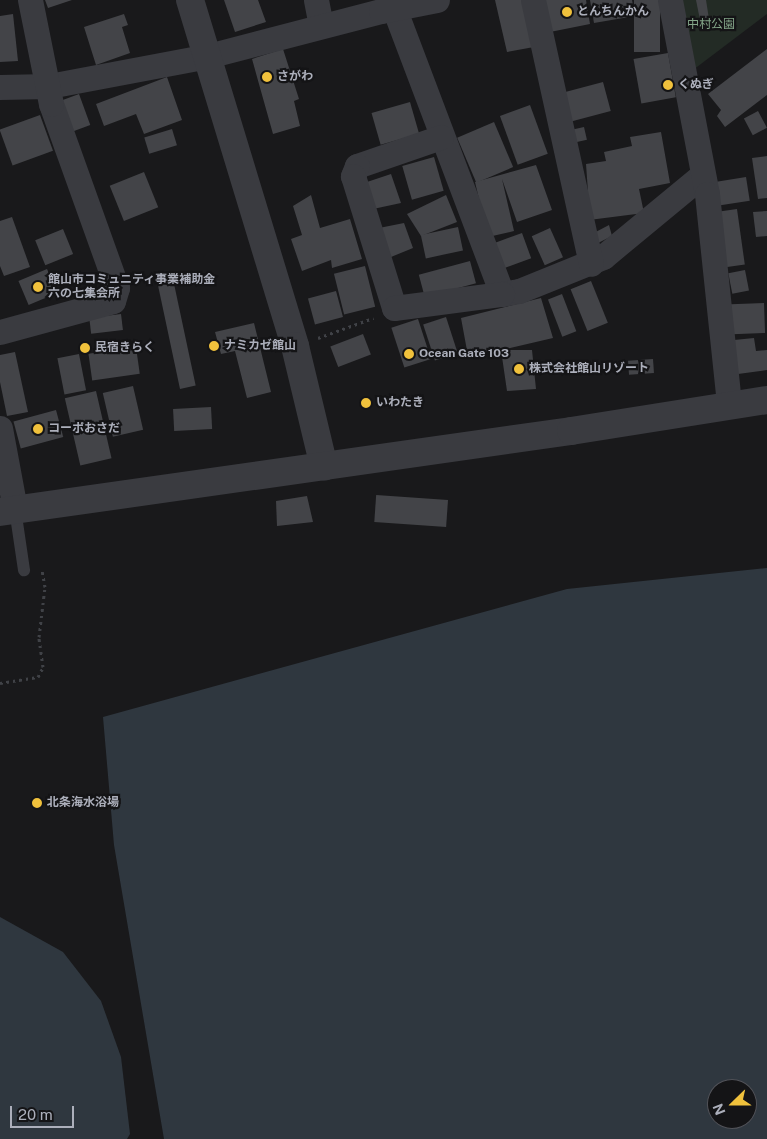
<!DOCTYPE html>
<meta charset="utf-8">
<style>
body{margin:0}
#map{position:relative;width:767px;height:1139px;overflow:hidden;background:#19191b;font-family:"Public Sans","Noto Sans JP",sans-serif}
div>[style]{position:absolute}
[style*='--x']{left:calc(var(--x)*1px);top:calc(var(--y)*1px);width:calc(var(--w)*1px);rotate:calc(var(--a)*1deg)}
.green>*{inset:0;background:#232b25}
.water>*{inset:0;background:#2f373f}
.building>*{inset:0;background:#434448;transform-origin:0 0}
.path>*{height:3px;margin-top:-1.5px;transform-origin:0;background:repeating-linear-gradient(90deg,#404247 0 2.5px,transparent 0 6.5px)}
.service>*{height:12px;margin:-6px;padding:0 6px;transform-origin:6px;border-radius:6px;background:#3a3b40}
.minor>*{height:25px;margin:-12.5px;padding:0 12.5px;transform-origin:12.5px;border-radius:12.5px;background:#3a3b40}
.tertiary>*{height:28px;margin:-14px;padding:0 14px;transform-origin:14px;border-radius:14px;background:#3a3b40}
.dots>*{width:14px;height:14px;translate:-50% -50%;box-sizing:border-box;border:2px solid #141416;border-radius:50%}
span{translate:-50% -50%;white-space:nowrap;text-align:center;line-height:1.15;-webkit-text-stroke:4.5px #141416;paint-order:stroke}
.poi-label{font-size:12px;color:#acafbb;font-weight:700}
.left{translate:0 -50%;text-align:left}
.park-label{font-size:12px;color:#83a588}
.north{position:absolute;left:707px;top:1079px;width:50px;height:50px;box-sizing:border-box;background:#141416;border:1px solid #515258;border-radius:50%;rotate:248deg;font-size:14px;font-weight:700;line-height:20px;text-align:center;color:#acafbb}
.north::after{content:'';display:block;margin:auto;width:18px;height:22px;background:#f0c13c;clip-path:polygon(50% 0,100% 100%,50% 72%,0 100%)}
.scale{position:absolute;left:10px;top:1106px;width:64px;height:22px;box-sizing:border-box;border:2px solid #acafbb;border-top:0;padding-left:6px;font-size:15px;line-height:18px;white-space:nowrap;color:#acafbb;-webkit-text-stroke:4px #141416;paint-order:stroke}
</style>
<div id="map">
<div class="green">
<i style="clip-path:polygon(681px 0,767px 0,767px 14px,693px 70px)"></i>
</div>
<div class="water">
<i style="clip-path:polygon(evenodd,767px 568px,767px 1139px,164px 1139px,114px 845px,103px 717px,567px 589px,767px 568px,717px 1089px,747px 1089px,747px 1119px,717px 1119px,717px 1089px)"></i>
<i style="clip-path:polygon(0 917px,63px 952px,101px 1001px,121px 1057px,130px 1134px,127px 1139px,0 1139px)"></i>
</div>
<div class="building">
<i style="clip-path:polygon(45px 0,72px 0,48px 8px)"></i>
<i style="clip-path:polygon(224px 0,258px 0,266px 22px,235px 32px)"></i>
<i style="clip-path:polygon(495px 0,523px 0,534px 47px,507px 52px)"></i>
<i style="clip-path:polygon(544px 0,586px 0,590px 24px,550px 32px)"></i>
<i style="clip-path:polygon(590px 0,632px 0,635px 16px,594px 23px)"></i>
<i style="left:634px;top:0;width:26px;height:52px"></i>
<i style="clip-path:polygon(696px 0,706px 0,709px 19px,700px 20px)"></i>
<i style="clip-path:polygon(13px 14px,18px 61px,0 62px,0 16px)"></i>
<i style="clip-path:polygon(124px 14px,128px 25px,122px 27px,130px 53px,96px 65px,84px 27px)"></i>
<i style="clip-path:polygon(283px 49px,299px 99px,294px 101px,300px 126px,273px 134px,252px 59px)"></i>
<i style="clip-path:polygon(767px 49px,767px 95px,725px 127px,717px 116px,721px 110px,708px 94px)"></i>
<i style="left:668px;top:53px;width:45px;height:35px;rotate:80deg"></i>
<i style="clip-path:polygon(167px 77px,182px 120px,144px 134px,136px 114px,104px 126px,96px 104px)"></i>
<i style="left:603px;top:82px;width:30px;height:40px;rotate:75deg"></i>
<i style="left:79px;top:94px;width:33px;height:18px;rotate:70deg"></i>
<i style="left:410px;top:102px;width:33px;height:40px;rotate:74deg"></i>
<i style="left:530px;top:105px;width:52px;height:32px;rotate:70deg"></i>
<i style="left:758px;top:111px;width:19px;height:16px;rotate:62deg"></i>
<i style="left:40px;top:115px;width:38px;height:43px;rotate:70deg"></i>
<i style="left:494px;top:122px;width:49px;height:40px;rotate:67deg"></i>
<i style="left:584px;top:127px;width:13px;height:16px;rotate:77deg"></i>
<i style="left:172px;top:129px;width:17px;height:29px;rotate:73deg"></i>
<i style="clip-path:polygon(661px 132px,670px 183px,639px 189px,644px 213px,589px 220px,584px 192px,588px 192px,586px 164px,606px 161px,604px 152px,632px 146px,630px 137px)"></i>
<i style="clip-path:polygon(767px 156px,767px 198px,758px 199px,752px 158px)"></i>
<i style="left:434px;top:157px;width:35px;height:33px;rotate:74deg"></i>
<i style="clip-path:polygon(536px 165px,552px 210px,517px 222px,502px 179px,514px 231px,488px 237px,475px 182px)"></i>
<i style="left:144px;top:172px;width:38px;height:37px;rotate:68deg"></i>
<i style="clip-path:polygon(391px 174px,401px 203px,373px 209px,367px 182px)"></i>
<i style="left:746px;top:177px;width:24px;height:33px;rotate:81deg"></i>
<i style="clip-path:polygon(311px 195px,320px 228px,350px 219px,362px 259px,332px 268px,331px 260px,302px 271px,291px 239px,302px 235px,293px 206px)"></i>
<i style="clip-path:polygon(446px 195px,457px 222px,421px 236px,407px 214px)"></i>
<i style="left:737px;top:209px;width:56px;height:23px;rotate:82deg"></i>
<i style="clip-path:polygon(767px 211px,767px 236px,756px 237px,753px 212px)"></i>
<i style="clip-path:polygon(12px 217px,30px 267px,4px 276px,0 266px,0 221px)"></i>
<i style="clip-path:polygon(404px 223px,413px 248px,391px 257px,379px 228px)"></i>
<i style="clip-path:polygon(609px 225px,612px 236px,594px 245px,590px 235px)"></i>
<i style="left:458px;top:227px;width:24px;height:38px;rotate:78deg"></i>
<i style="left:550px;top:228px;width:32px;height:20px;rotate:66deg"></i>
<i style="left:63px;top:229px;width:27px;height:30px;rotate:68deg"></i>
<i style="left:522px;top:233px;width:27px;height:32px;rotate:70deg"></i>
<i style="left:470px;top:261px;width:23px;height:53px;rotate:75deg"></i>
<i style="left:365px;top:266px;width:42px;height:32px;rotate:76deg"></i>
<i style="left:47px;top:269px;width:26px;height:31px;rotate:67deg"></i>
<i style="left:745px;top:270px;width:21px;height:17px;rotate:79deg"></i>
<i style="left:173px;top:279px;width:109px;height:16px;rotate:78deg"></i>
<i style="left:591px;top:281px;width:45px;height:22px;rotate:68deg"></i>
<i style="left:336px;top:291px;width:27px;height:29px;rotate:75deg"></i>
<i style="left:562px;top:294px;width:40px;height:15px;rotate:69deg"></i>
<i style="clip-path:polygon(541px 298px,553px 338px,501px 350px,532px 350px,536px 389px,507px 391px,501px 350px,468px 356px,461px 318px)"></i>
<i style="left:764px;top:303px;width:30px;height:33px;rotate:88deg"></i>
<i style="left:121px;top:314px;width:16px;height:32px;rotate:83deg"></i>
<i style="left:446px;top:317px;width:38px;height:24px;rotate:72deg"></i>
<i style="left:418px;top:319px;width:42px;height:28px;rotate:72deg"></i>
<i style="clip-path:polygon(254px 323px,271px 392px,247px 398px,235px 351px,221px 354px,215px 332px)"></i>
<i style="left:363px;top:334px;width:22px;height:35px;rotate:69deg"></i>
<i style="clip-path:polygon(754px 338px,756px 351px,767px 350px,767px 370px,738px 374px,734px 340px)"></i>
<i style="left:136px;top:347px;width:27px;height:48px;rotate:82deg"></i>
<i style="clip-path:polygon(15px 352px,28px 412px,7px 416px,0 382px,0 355px)"></i>
<i style="left:79px;top:354px;width:37px;height:22px;rotate:79deg"></i>
<i style="left:653px;top:359px;width:14px;height:25px;rotate:86deg"></i>
<i style="left:133px;top:386px;width:45px;height:31px;rotate:77deg"></i>
<i style="left:96px;top:391px;width:69px;height:32px;rotate:77deg"></i>
<i style="left:211px;top:407px;width:22px;height:38px;rotate:87deg"></i>
<i style="left:56px;top:410px;width:28px;height:44px;rotate:75deg"></i>
<i style="clip-path:polygon(307px 496px,313px 522px,277px 526px,276px 501px)"></i>
<i style="left:448px;top:500px;width:27px;height:72px;rotate:94deg"></i>
</div>
<div class="path">
<i style="--x:318;--y:338;--w:59;--a:-20"></i>
<i style="--x:0;--y:683;--w:38;--a:-9"></i>
<i style="--x:38;--y:677;--w:11;--a:-63"></i>
<i style="--x:43;--y:667;--w:30;--a:-98"></i>
<i style="--x:39;--y:637;--w:50;--a:-83.2"></i>
<i style="--x:45;--y:587;--w:17;--a:-100"></i>
</div>
<div class="service">
<i style="--x:15;--y:509;--w:62;--a:81.6"></i>
</div>
<div class="minor">
<i style="--x:316;--y:0;--w:26;--a:79"></i>
<i style="--x:391;--y:0;--w:314;--a:69.3"></i>
<i style="--x:502;--y:294;--w:17;--a:-10"></i>
<i style="--x:519;--y:291;--w:91;--a:-22"></i>
<i style="--x:603;--y:257;--w:127;--a:-39.6"></i>
<i style="--x:533;--y:0;--w:270;--a:77.6"></i>
<i style="--x:670;--y:0;--w:197;--a:79.2"></i>
<i style="--x:707;--y:194;--w:212;--a:84"></i>
<i style="--x:0;--y:87;--w:49;--a:-1.2"></i>
<i style="--x:49;--y:86;--w:162;--a:-10.7"></i>
<i style="--x:208;--y:56;--w:179;--a:-14.6"></i>
<i style="--x:381;--y:11;--w:57;--a:-11.1"></i>
<i style="--x:441;--y:137;--w:89;--a:161"></i>
<i style="--x:357;--y:166;--w:11;--a:112"></i>
<i style="--x:353;--y:176;--w:138;--a:72.7"></i>
<i style="--x:394;--y:308;--w:109;--a:-7.4"></i>
<i style="--x:0;--y:332;--w:117;--a:-15.3"></i>
<i style="--x:113;--y:301;--w:14;--a:-73"></i>
<i style="--x:117;--y:288;--w:195;--a:-109.7"></i>
<i style="--x:51;--y:104;--w:106;--a:-101.4"></i>
<i style="--x:0;--y:428;--w:82;--a:79.5"></i>
</div>
<div class="tertiary">
<i style="--x:190;--y:0;--w:362;--a:73.1"></i>
<i style="--x:295;--y:346;--w:124;--a:76.5"></i>
<i style="--x:0;--y:512;--w:577;--a:-8.07"></i>
<i style="--x:571;--y:431;--w:198;--a:-9"></i>
</div>
<div class="dots">
<i style="left:567px;top:12px;background:#f0c13c"></i>
<i style="left:267px;top:77px;background:#f0c13c"></i>
<i style="left:668px;top:85px;background:#f0c13c"></i>
<i style="left:38px;top:287px;background:#f0c13c"></i>
<i style="left:214px;top:346px;background:#f0c13c"></i>
<i style="left:85px;top:348px;background:#f0c13c"></i>
<i style="left:409px;top:354px;background:#f0c13c"></i>
<i style="left:519px;top:369px;background:#f0c13c"></i>
<i style="left:366px;top:403px;background:#f0c13c"></i>
<i style="left:38px;top:429px;background:#f0c13c"></i>
<i style="left:37px;top:803px;background:#f0c13c"></i>
</div>
<div class="poi-label">
<span class="left" style="left:577px;top:12px">とんちんかん</span>
<span class="left" style="left:277px;top:77px">さがわ</span>
<span class="left" style="left:678px;top:85px">くぬぎ</span>
<span class="left" style="left:48px;top:287px">館山市コミュニティ事業補助金<br>六の七集会所</span>
<span class="left" style="left:224px;top:346px">ナミカゼ館山</span>
<span class="left" style="left:95px;top:348px">民宿きらく</span>
<span class="left" style="left:419px;top:354px">Ocean Gate 103</span>
<span class="left" style="left:529px;top:369px">株式会社館山リゾート</span>
<span class="left" style="left:376px;top:403px">いわたき</span>
<span class="left" style="left:48px;top:429px">コーポおさだ</span>
<span class="left" style="left:47px;top:803px">北条海水浴場</span>
</div>
<div class="park-label">
<span style="left:711px;top:25px">中村公園</span>
</div>
<div class="north">N</div>
<div class="scale">20 m</div>
</div>
